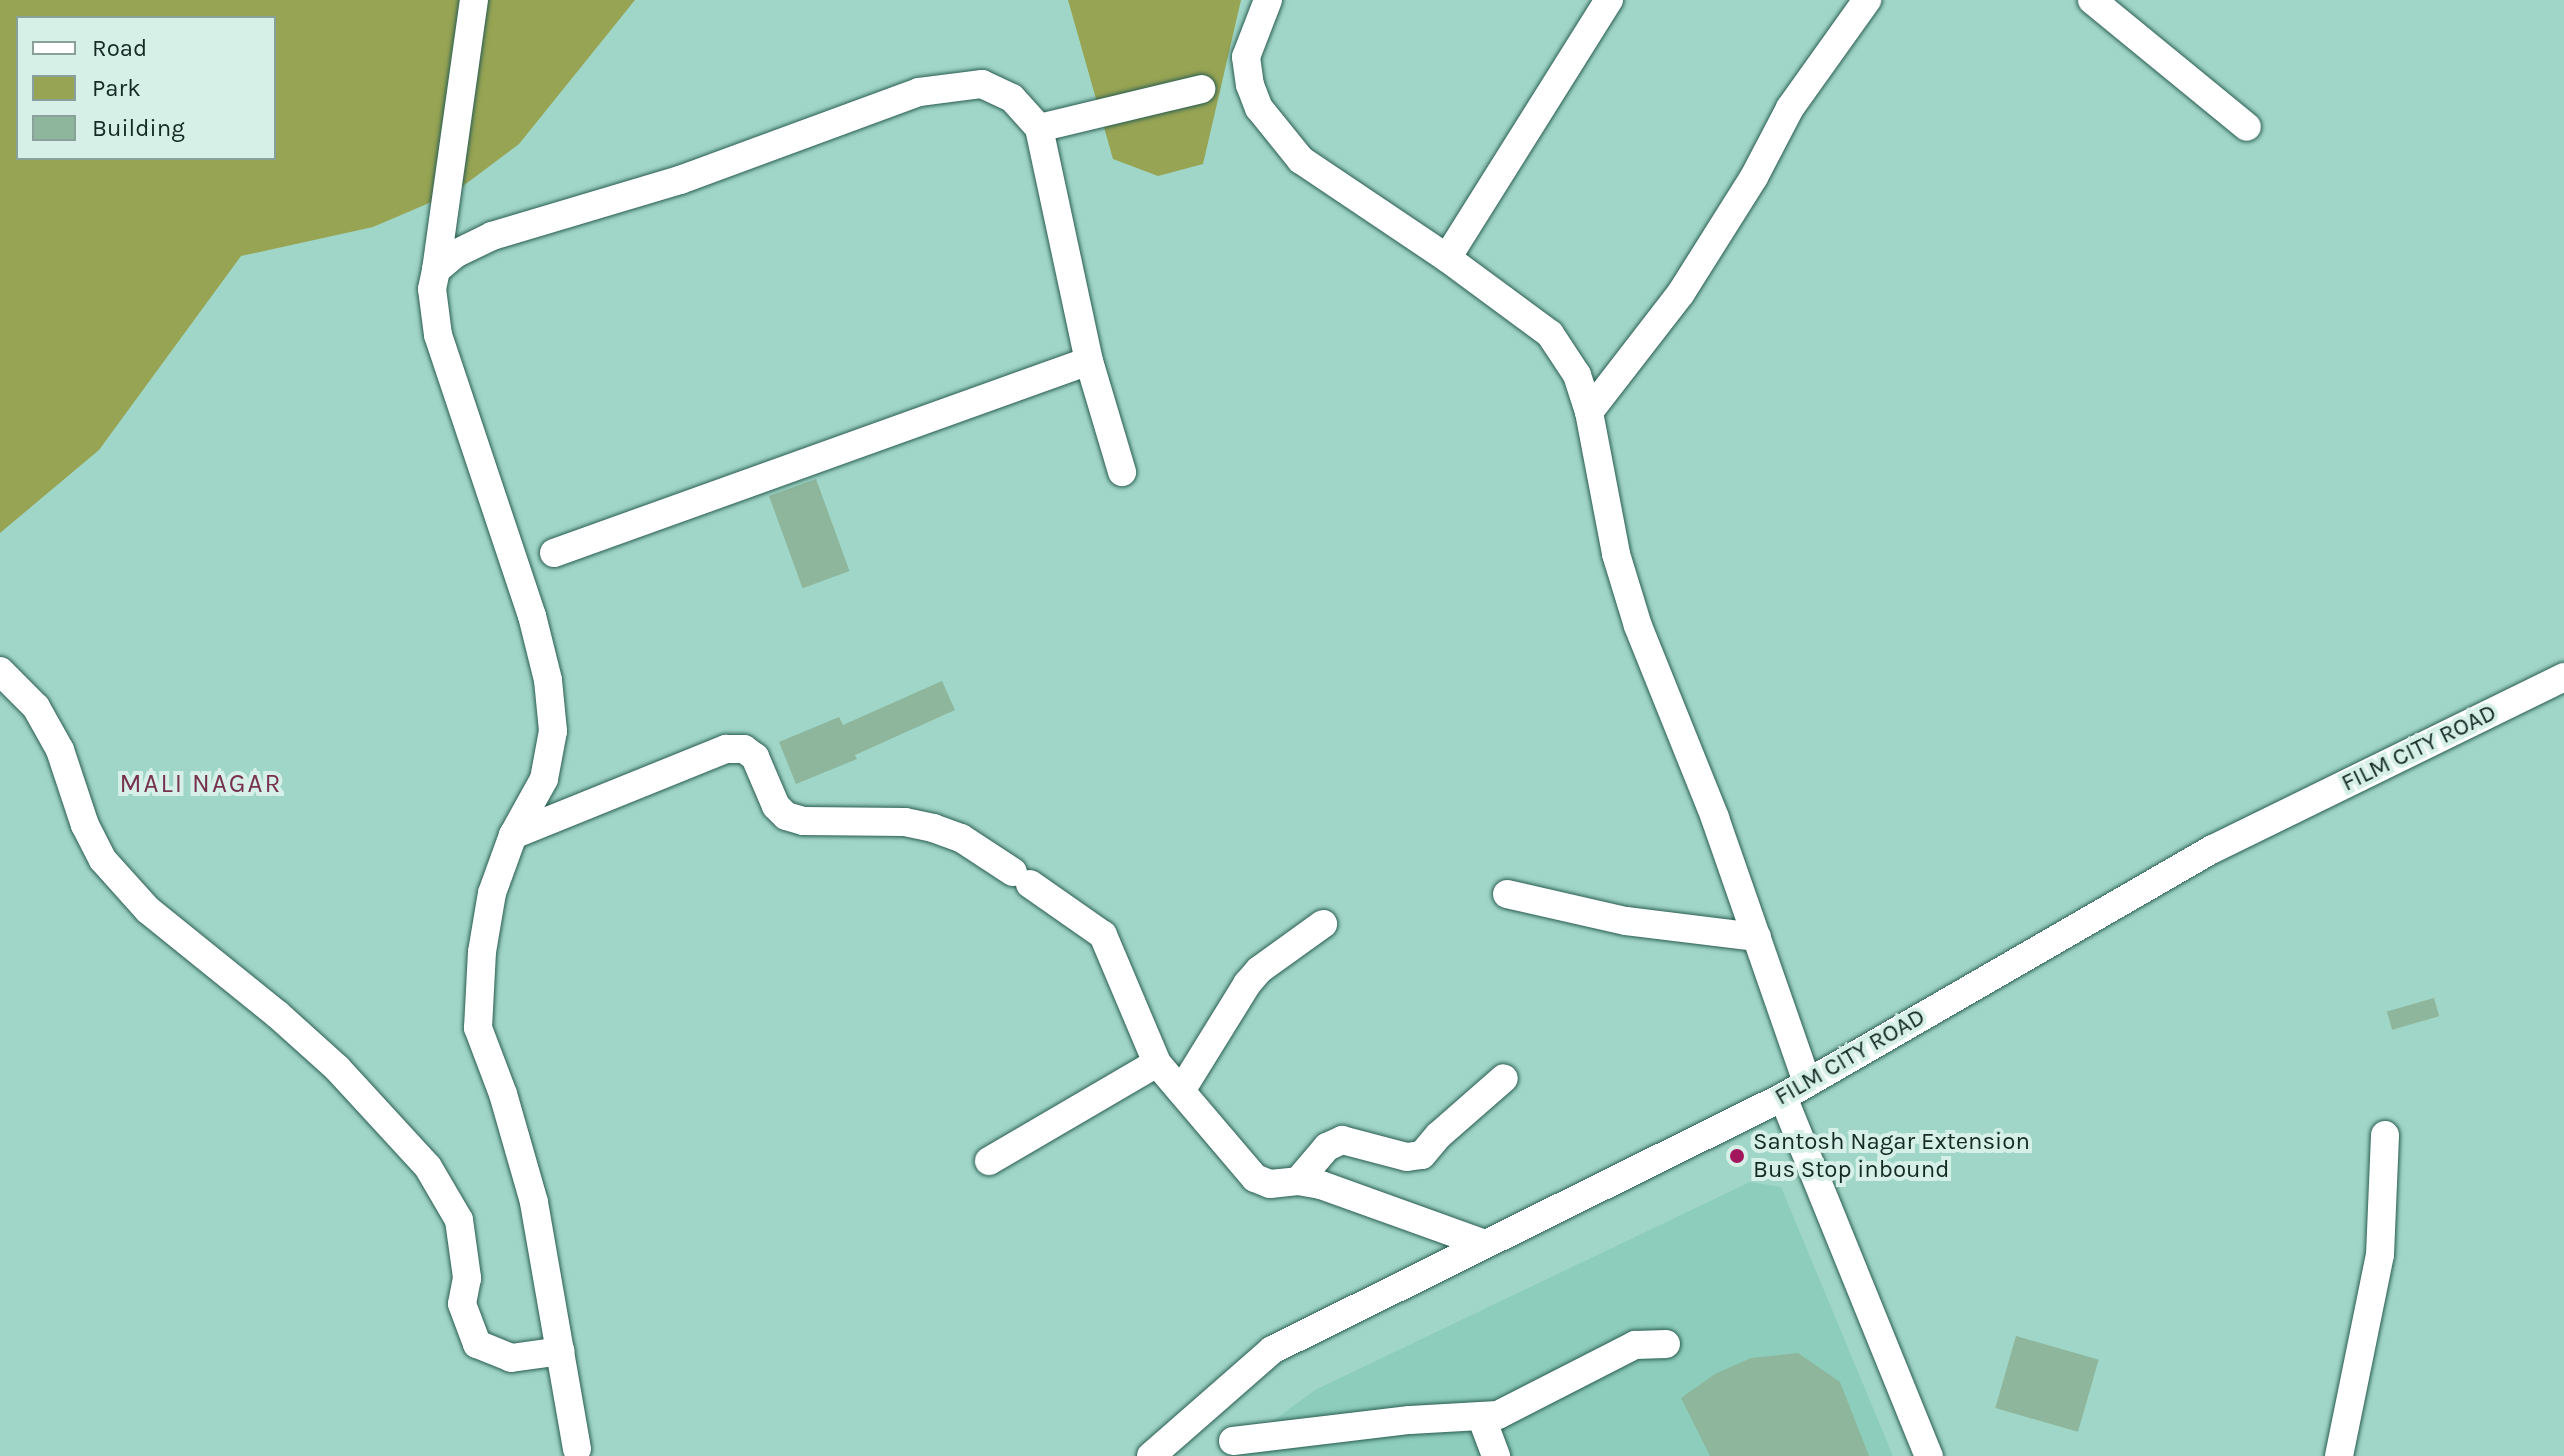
<!DOCTYPE html>
<style>
body{margin:0}
#map{position:relative;width:2564px;height:1456px;overflow:hidden;background:#a0d6c7;font-family:Karla,sans-serif}
div>[style]{position:absolute}
[style*='--x']{left:calc(var(--x)*1px);top:calc(var(--y)*1px);width:calc(var(--w)*1px);rotate:calc(var(--a)*1deg)}
.built>*{inset:0;background:#8dcdbc}
.green>*{inset:0;background:#97a453}
.building>*{inset:0;background:#8db69c;transform-origin:0 0}
.roads{filter:drop-shadow(0 0 2px #2a5d52) drop-shadow(0 0 2px #2a5d52)}
.minor>*{height:28px;margin:-14px;padding:0 14px;transform-origin:14px;border-radius:14px;background:#fff}
.dots>*{width:22px;height:22px;translate:-50% -50%;box-sizing:border-box;border:4px solid #d6f0e8;border-radius:50%}
span{translate:-50% -50%;white-space:nowrap;text-align:center;line-height:1.15;-webkit-text-stroke:8px #d6f0e8;paint-order:stroke}
.street-label{font-size:24px;color:#152a25}
.poi-label{font-size:24px;color:#152a25}
.left{translate:0 -50%;text-align:left}
.neighbourhood-label{font-size:26px;color:#75314d;letter-spacing:2px}
.legend{position:absolute;left:16px;top:16px;width:260px;height:144px;box-sizing:border-box;background:#d6f0e8;border:2px solid #89a19a;margin:0;padding:10px 14px;list-style:none;font-size:24px;color:#152a25}
.legend li{display:flex;align-items:center;gap:16px;height:40px}
.legend b{width:40px;border:2px solid #89a19a}
</style>
<div id="map">
<div class="built">
<i style="clip-path:polygon(1750px 1182px,1781px 1187px,1893px 1456px,1226px 1456px,1315px 1390px)"></i>
</div>
<div class="green">
<i style="clip-path:polygon(evenodd,0 0,635px 0,519px 144px,455px 192px,373px 227px,241px 256px,99px 450px,0 533px,0 0,18px 18px,274px 18px,274px 158px,18px 158px,18px 18px)"></i>
<i style="clip-path:polygon(1068px 0,1241px 0,1203px 164px,1158px 176px,1113px 159px)"></i>
</div>
<div class="building">
<i style="left:816px;top:479px;width:98px;height:50px;rotate:70deg"></i>
<i style="clip-path:polygon(942px 681px,955px 710px,855px 755px,857px 759px,796px 784px,779px 742px,839px 717px,843px 725px)"></i>
<i style="left:2434px;top:998px;width:19px;height:49px;rotate:74deg"></i>
<i style="left:2016px;top:1336px;width:86px;height:75px;rotate:16deg"></i>
<i style="clip-path:polygon(1798px 1353px,1840px 1382px,1869px 1456px,1710px 1456px,1681px 1398px,1715px 1374px,1751px 1358px)"></i>
</div>
<div class="roads">
<div class="minor">
<i style="--x:1268;--y:0;--w:61;--a:111.1"></i>
<i style="--x:1246;--y:57;--w:28;--a:82"></i>
<i style="--x:1250;--y:85;--w:25;--a:69"></i>
<i style="--x:1259;--y:108;--w:67;--a:51.1"></i>
<i style="--x:1301;--y:160;--w:176;--a:33.9"></i>
<i style="--x:1447;--y:258;--w:128;--a:36.4"></i>
<i style="--x:1550;--y:334;--w:49;--a:56.6"></i>
<i style="--x:1577;--y:375;--w:39;--a:72"></i>
<i style="--x:1589;--y:412;--w:145;--a:79.2"></i>
<i style="--x:1616;--y:554;--w:75;--a:73"></i>
<i style="--x:1638;--y:626;--w:207;--a:68.1"></i>
<i style="--x:1715;--y:818;--w:280;--a:70.8"></i>
<i style="--x:2092;--y:0;--w:200;--a:39.3"></i>
<i style="--x:1039;--y:128;--w:238;--a:77.9"></i>
<i style="--x:1089;--y:361;--w:116;--a:73.4"></i>
<i style="--x:1447;--y:258;--w:305;--a:-57.9"></i>
<i style="--x:436;--y:270;--w:273;--a:-82"></i>
<i style="--x:1589;--y:412;--w:150;--a:-52.3"></i>
<i style="--x:1681;--y:293;--w:137;--a:-57.8"></i>
<i style="--x:1754;--y:177;--w:78;--a:-62.4"></i>
<i style="--x:1790;--y:108;--w:133;--a:-54.5"></i>
<i style="--x:554;--y:553;--w:568;--a:-19.74"></i>
<i style="--x:0;--y:671;--w:51;--a:45"></i>
<i style="--x:36;--y:707;--w:49;--a:60.8"></i>
<i style="--x:60;--y:750;--w:79;--a:71.6"></i>
<i style="--x:85;--y:825;--w:39;--a:63"></i>
<i style="--x:103;--y:860;--w:67;--a:48"></i>
<i style="--x:148;--y:910;--w:166;--a:38.9"></i>
<i style="--x:277;--y:1014;--w:81;--a:42"></i>
<i style="--x:337;--y:1068;--w:134;--a:47.4"></i>
<i style="--x:428;--y:1167;--w:61;--a:59.7"></i>
<i style="--x:459;--y:1220;--w:59;--a:82.1"></i>
<i style="--x:467;--y:1278;--w:26;--a:101"></i>
<i style="--x:462;--y:1304;--w:43;--a:69.4"></i>
<i style="--x:477;--y:1344;--w:37;--a:22"></i>
<i style="--x:511;--y:1358;--w:50;--a:-8"></i>
<i style="--x:513;--y:835;--w:230;--a:-22"></i>
<i style="--x:726;--y:749;--w:18;--a:0"></i>
<i style="--x:744;--y:749;--w:14;--a:36"></i>
<i style="--x:755;--y:757;--w:53;--a:66.8"></i>
<i style="--x:776;--y:806;--w:14;--a:45"></i>
<i style="--x:786;--y:816;--w:18;--a:16"></i>
<i style="--x:803;--y:821;--w:102;--a:0.6"></i>
<i style="--x:905;--y:822;--w:29;--a:12"></i>
<i style="--x:933;--y:828;--w:30;--a:20"></i>
<i style="--x:961;--y:838;--w:62;--a:33.2"></i>
<i style="--x:1030;--y:884;--w:89;--a:34.9"></i>
<i style="--x:1103;--y:935;--w:139;--a:67.1"></i>
<i style="--x:1157;--y:1063;--w:151;--a:49.6"></i>
<i style="--x:1255;--y:1178;--w:16;--a:22"></i>
<i style="--x:1270;--y:1184;--w:28;--a:-6"></i>
<i style="--x:1298;--y:1181;--w:23;--a:10"></i>
<i style="--x:1321;--y:1185;--w:174;--a:19.8"></i>
<i style="--x:1507;--y:894;--w:122;--a:12.8"></i>
<i style="--x:1626;--y:921;--w:132;--a:7"></i>
<i style="--x:1181;--y:1091;--w:126;--a:-58.3"></i>
<i style="--x:1247;--y:984;--w:18;--a:-49"></i>
<i style="--x:1259;--y:970;--w:79;--a:-35.7"></i>
<i style="--x:1783;--y:1097;--w:388;--a:67.9"></i>
<i style="--x:989;--y:1161;--w:194;--a:-30.3"></i>
<i style="--x:1298;--y:1181;--w:45;--a:-49.5"></i>
<i style="--x:1327;--y:1147;--w:17;--a:-25"></i>
<i style="--x:1342;--y:1140;--w:67;--a:14.7"></i>
<i style="--x:1407;--y:1157;--w:15;--a:-8"></i>
<i style="--x:1422;--y:1155;--w:26;--a:-50"></i>
<i style="--x:1439;--y:1135;--w:86;--a:-41.2"></i>
<i style="--x:1481;--y:1416;--w:43;--a:69.4"></i>
<i style="--x:1233;--y:1441;--w:178;--a:-6.8"></i>
<i style="--x:1410;--y:1420;--w:88;--a:-3.3"></i>
<i style="--x:1498;--y:1415;--w:154;--a:-27.1"></i>
<i style="--x:1635;--y:1345;--w:31;--a:-2"></i>
<i style="--x:577;--y:1449;--w:251;--a:-99.9"></i>
<i style="--x:534;--y:1202;--w:112;--a:-106"></i>
<i style="--x:503;--y:1094;--w:71;--a:-110.7"></i>
<i style="--x:478;--y:1028;--w:76;--a:-87"></i>
<i style="--x:482;--y:952;--w:60;--a:-80.4"></i>
<i style="--x:492;--y:893;--w:62;--a:-70.1"></i>
<i style="--x:513;--y:835;--w:64;--a:-61"></i>
<i style="--x:544;--y:779;--w:49;--a:-79.4"></i>
<i style="--x:553;--y:731;--w:51;--a:-95.6"></i>
<i style="--x:548;--y:680;--w:66;--a:-104"></i>
<i style="--x:532;--y:616;--w:296;--a:-108.5"></i>
<i style="--x:438;--y:335;--w:46;--a:-97.4"></i>
<i style="--x:432;--y:289;--w:19;--a:-78"></i>
<i style="--x:436;--y:270;--w:25;--a:-40"></i>
<i style="--x:455;--y:254;--w:41;--a:-25.9"></i>
<i style="--x:492;--y:236;--w:196;--a:-16.6"></i>
<i style="--x:680;--y:180;--w:255;--a:-20.2"></i>
<i style="--x:919;--y:92;--w:64;--a:-7.2"></i>
<i style="--x:982;--y:84;--w:33;--a:25"></i>
<i style="--x:1012;--y:98;--w:40;--a:48"></i>
<i style="--x:1039;--y:128;--w:167;--a:-13.5"></i>
<i style="--x:1151;--y:1456;--w:161;--a:-41.2"></i>
<i style="--x:1272;--y:1350;--w:570;--a:-26.34"></i>
<i style="--x:1783;--y:1097;--w:496;--a:-30"></i>
<i style="--x:2213;--y:849;--w:391;--a:-26.1"></i>
<i style="--x:2339;--y:1456;--w:205;--a:-78.5"></i>
<i style="--x:2380;--y:1255;--w:120;--a:-87.6"></i>
</div>
</div>
<div class="dots">
<i style="left:1737px;top:1156px;background:#a2165e"></i>
</div>
<div class="street-label">
<span style="left:2419px;top:748px;rotate:-26deg">FILM CITY ROAD</span>
<span style="left:1850px;top:1057px;rotate:-30deg">FILM CITY ROAD</span>
</div>
<div class="poi-label">
<span class="left" style="left:1753px;top:1156px">Santosh Nagar Extension<br>Bus Stop inbound</span>
</div>
<div class="neighbourhood-label">
<span style="left:201px;top:784px">MALI NAGAR</span>
</div>
<ul class="legend">
<li><b style="height:10px;background:#fff"></b>Road</li>
<li><b style="height:22px;background:#97a453"></b>Park</li>
<li><b style="height:22px;background:#8db69c"></b>Building</li>
</ul>
</div>
